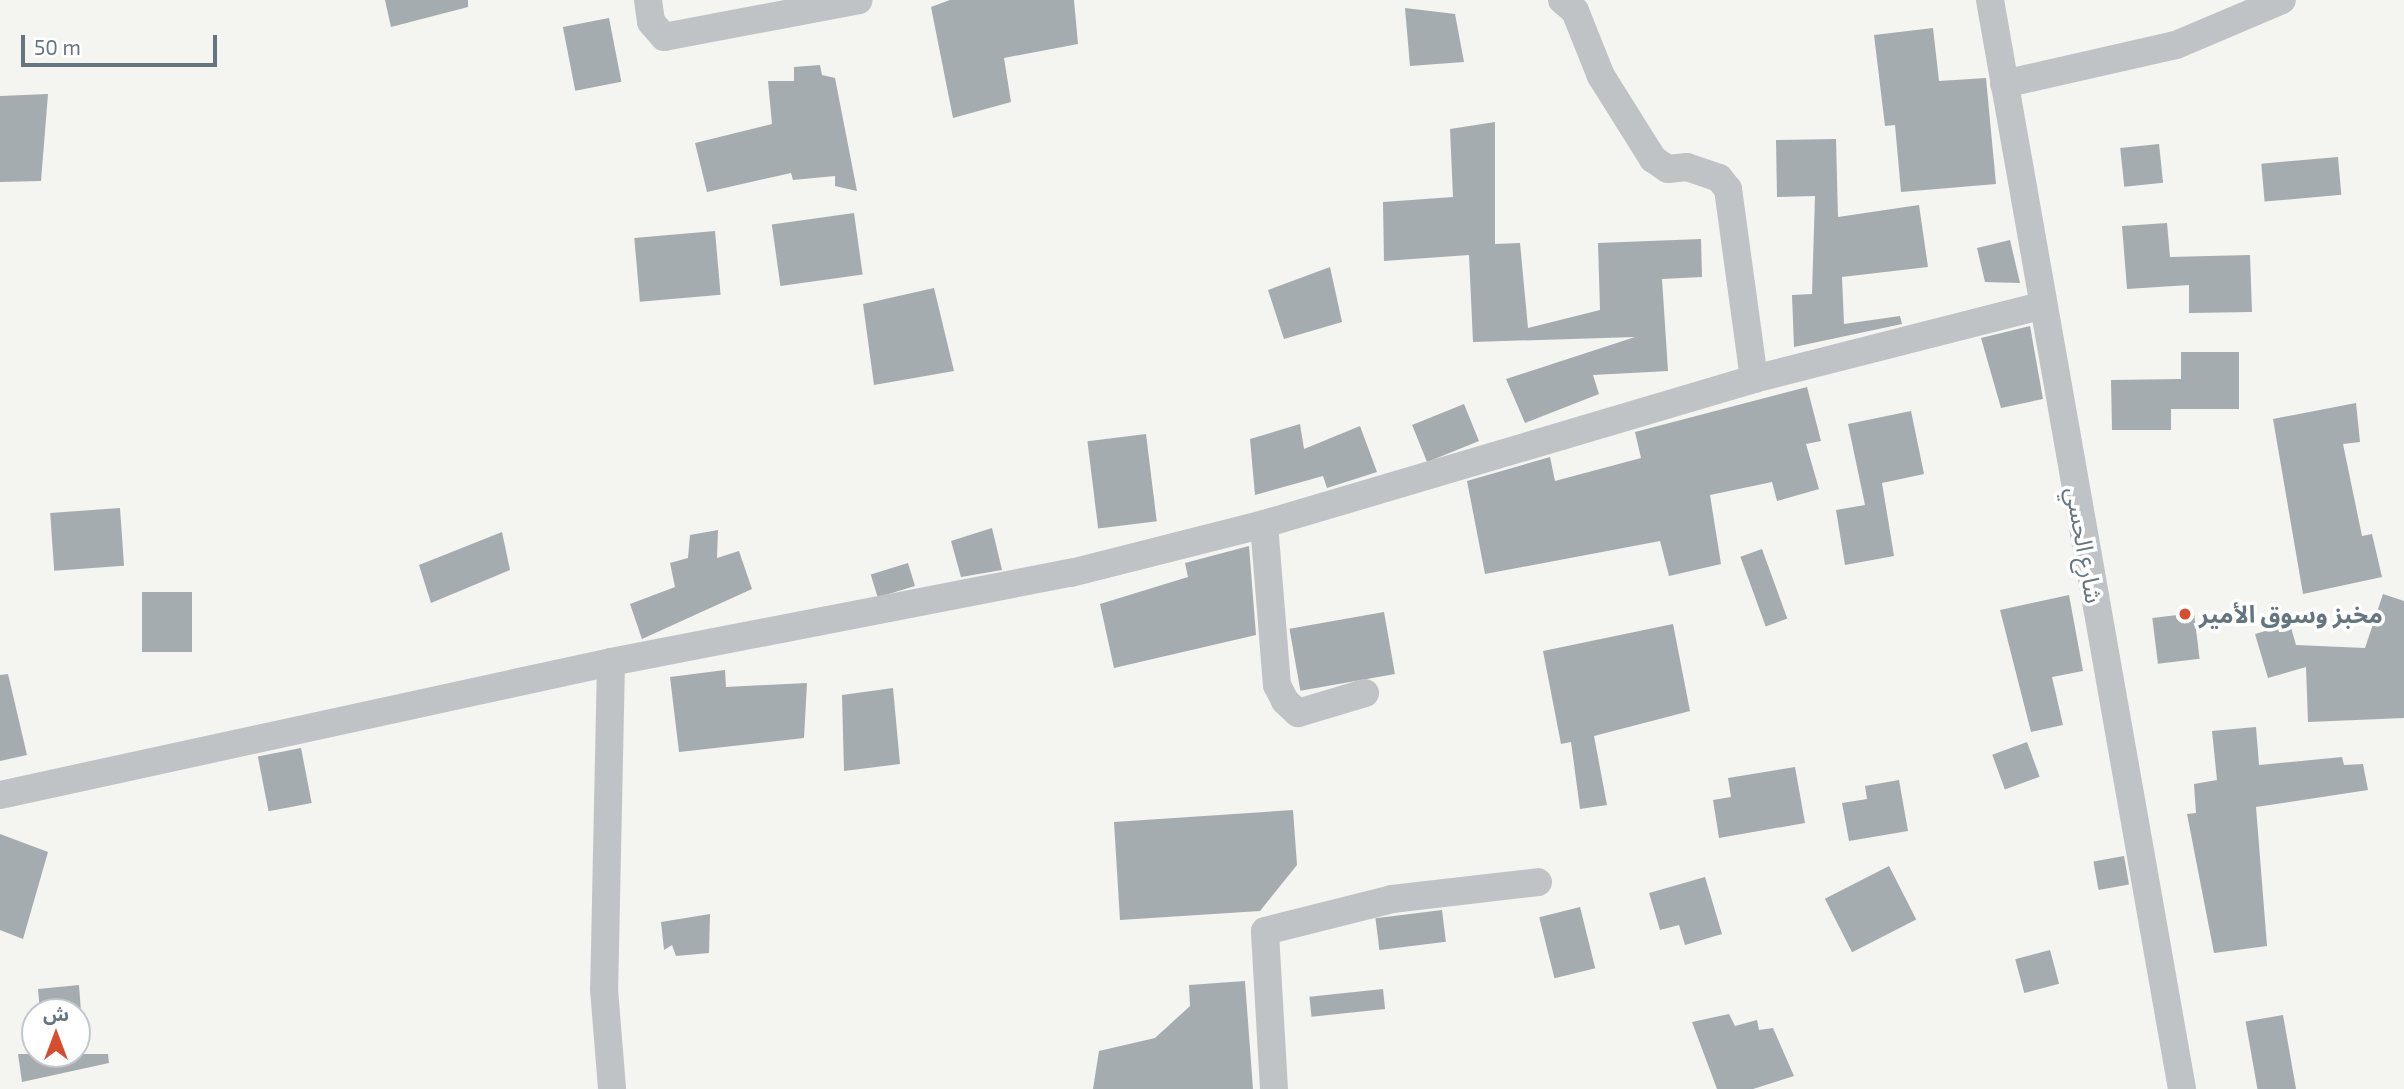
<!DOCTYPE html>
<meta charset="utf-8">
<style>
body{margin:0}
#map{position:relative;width:2404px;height:1089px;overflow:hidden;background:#f4f4f0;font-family:"Exo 2","Noto Sans Arabic",sans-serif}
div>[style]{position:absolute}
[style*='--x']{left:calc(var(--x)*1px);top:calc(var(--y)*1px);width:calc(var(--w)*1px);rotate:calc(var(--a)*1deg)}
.building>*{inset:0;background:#a4acb0;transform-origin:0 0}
.minor>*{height:28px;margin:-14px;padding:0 14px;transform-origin:14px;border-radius:14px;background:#bfc3c6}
.dots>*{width:19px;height:19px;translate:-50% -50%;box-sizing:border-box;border:4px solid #fff;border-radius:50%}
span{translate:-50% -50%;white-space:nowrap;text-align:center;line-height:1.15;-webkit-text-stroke:7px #fff;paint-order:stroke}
.street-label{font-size:24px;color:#65757f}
.poi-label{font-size:24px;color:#65757f;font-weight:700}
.left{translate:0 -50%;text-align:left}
.north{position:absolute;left:21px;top:998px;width:70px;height:70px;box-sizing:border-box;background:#fff;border:2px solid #c1c8cc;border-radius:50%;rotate:0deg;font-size:19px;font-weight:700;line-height:28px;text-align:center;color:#65757f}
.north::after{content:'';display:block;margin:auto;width:24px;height:32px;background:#d64c2e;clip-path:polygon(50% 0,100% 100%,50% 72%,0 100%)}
.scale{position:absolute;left:21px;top:35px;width:196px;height:32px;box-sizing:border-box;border:4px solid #65757f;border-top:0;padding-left:9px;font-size:21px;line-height:24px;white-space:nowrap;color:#65757f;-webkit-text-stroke:5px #fff;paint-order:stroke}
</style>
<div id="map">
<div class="building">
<i style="clip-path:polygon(385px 0,468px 0,468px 7px,391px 27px)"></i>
<i style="clip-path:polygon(950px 0,1074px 0,1078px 44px,1004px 58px,1011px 102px,953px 118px,931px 7px)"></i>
<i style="clip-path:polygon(1405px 8px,1455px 14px,1464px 62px,1410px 66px)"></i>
<i style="left:609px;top:18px;width:65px;height:47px;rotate:79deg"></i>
<i style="clip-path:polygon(1933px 28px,1939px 81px,1986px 78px,1996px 184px,1901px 192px,1895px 125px,1885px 126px,1874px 35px)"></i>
<i style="clip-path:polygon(820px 65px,822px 75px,835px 78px,857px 191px,835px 186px,835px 176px,793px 180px,791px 173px,707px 192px,695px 143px,772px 124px,768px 81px,794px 81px,794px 67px)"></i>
<i style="clip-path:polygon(48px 94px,41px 181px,0 182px,0 96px)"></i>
<i style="clip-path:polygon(1495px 122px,1495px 244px,1520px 243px,1528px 328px,1600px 310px,1598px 243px,1701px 239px,1702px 277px,1662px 279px,1668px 371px,1593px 375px,1599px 394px,1525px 423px,1506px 379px,1635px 337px,1473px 342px,1469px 255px,1384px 261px,1383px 202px,1453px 197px,1450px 129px)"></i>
<i style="clip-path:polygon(1836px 139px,1838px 217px,1919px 205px,1928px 267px,1842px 277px,1844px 324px,1900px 316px,1902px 324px,1794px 347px,1792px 295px,1812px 294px,1815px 196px,1777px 197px,1776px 140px)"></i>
<i style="left:2159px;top:144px;width:39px;height:39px;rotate:84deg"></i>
<i style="left:2338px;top:157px;width:38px;height:77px;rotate:85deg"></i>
<i style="left:854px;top:213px;width:62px;height:83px;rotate:82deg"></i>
<i style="clip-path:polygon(2167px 223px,2170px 257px,2250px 255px,2252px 312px,2189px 313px,2189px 285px,2127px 289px,2122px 226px)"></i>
<i style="left:715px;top:231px;width:64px;height:81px;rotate:85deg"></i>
<i style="clip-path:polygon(2010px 240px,2020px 283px,1985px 282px,1977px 248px)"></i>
<i style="clip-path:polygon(1330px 267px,1342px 322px,1284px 339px,1268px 290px)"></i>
<i style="clip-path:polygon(934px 288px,954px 371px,874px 385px,863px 304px)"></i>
<i style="clip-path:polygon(2030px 326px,2043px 399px,2001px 408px,1981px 338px)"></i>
<i style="clip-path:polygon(2181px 352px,2239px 352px,2239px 409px,2171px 409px,2171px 430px,2112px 430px,2111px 380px,2181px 379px)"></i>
<i style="clip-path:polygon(1807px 387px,1821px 441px,1806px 444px,1819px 489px,1777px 501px,1772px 482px,1710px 495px,1721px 564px,1669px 576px,1660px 541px,1485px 574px,1467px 481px,1550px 457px,1555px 481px,1641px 458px,1635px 432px)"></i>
<i style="clip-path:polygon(2356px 403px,2360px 442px,2343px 444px,2362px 536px,2372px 534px,2382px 577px,2303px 594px,2273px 419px)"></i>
<i style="left:1464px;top:404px;width:40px;height:56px;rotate:68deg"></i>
<i style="clip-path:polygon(1911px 411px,1924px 474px,1882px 483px,1894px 556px,1845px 565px,1836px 510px,1865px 505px,1848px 424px)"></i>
<i style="clip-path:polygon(1300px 424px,1304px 449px,1360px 426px,1377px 472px,1327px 488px,1323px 476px,1255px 495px,1250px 439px)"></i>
<i style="left:1146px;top:434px;width:88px;height:59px;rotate:83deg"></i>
<i style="left:120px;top:508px;width:58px;height:70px;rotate:86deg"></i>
<i style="clip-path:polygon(992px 528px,1002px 570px,961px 577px,951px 541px)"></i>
<i style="clip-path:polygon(718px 530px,717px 558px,739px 551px,752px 589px,642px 639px,630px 604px,675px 587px,670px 563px,688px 558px,690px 535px)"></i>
<i style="clip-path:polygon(502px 532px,510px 570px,431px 603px,419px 565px)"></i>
<i style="clip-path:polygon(1249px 546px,1256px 635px,1114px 668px,1100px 604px,1188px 577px,1185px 563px)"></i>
<i style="left:1762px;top:549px;width:74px;height:23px;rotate:70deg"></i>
<i style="left:908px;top:563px;width:24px;height:39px;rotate:73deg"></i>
<i style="left:142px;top:592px;width:50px;height:60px"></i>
<i style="clip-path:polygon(2383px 594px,2404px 601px,2404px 718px,2308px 722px,2306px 667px,2268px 678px,2255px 634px,2290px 624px,2296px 645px,2365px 648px)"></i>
<i style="clip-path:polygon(2069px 595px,2083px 671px,2052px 677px,2063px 725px,2031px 732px,2000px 610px)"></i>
<i style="left:1384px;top:612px;width:63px;height:96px;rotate:80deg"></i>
<i style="left:2194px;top:613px;width:46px;height:42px;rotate:83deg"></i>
<i style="clip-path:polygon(1673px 624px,1690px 711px,1594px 736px,1607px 805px,1580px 809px,1571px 742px,1561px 744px,1543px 651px)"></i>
<i style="clip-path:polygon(725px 670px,726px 687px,807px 683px,804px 738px,679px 752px,670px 677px)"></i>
<i style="clip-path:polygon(8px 674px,27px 755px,0 761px,0 675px)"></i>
<i style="clip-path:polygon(893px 688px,900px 764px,844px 771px,842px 695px)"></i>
<i style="clip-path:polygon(2256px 727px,2259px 765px,2342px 757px,2344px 765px,2363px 764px,2368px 790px,2256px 807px,2267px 946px,2214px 953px,2187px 814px,2196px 813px,2194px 784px,2217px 780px,2212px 731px)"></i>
<i style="left:2027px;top:742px;width:37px;height:37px;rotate:70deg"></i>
<i style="left:301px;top:748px;width:56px;height:44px;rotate:79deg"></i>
<i style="clip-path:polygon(1795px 767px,1805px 823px,1719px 838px,1713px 800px,1731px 797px,1728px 778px)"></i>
<i style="clip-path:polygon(1899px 780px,1908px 831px,1849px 841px,1842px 803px,1867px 799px,1865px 786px)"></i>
<i style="clip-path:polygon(1293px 810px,1297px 865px,1260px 911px,1120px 920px,1114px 822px)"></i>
<i style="clip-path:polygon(0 834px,48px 852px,23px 939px,0 930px)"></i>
<i style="left:2124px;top:856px;width:29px;height:31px;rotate:80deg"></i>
<i style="left:1889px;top:866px;width:60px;height:72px;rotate:63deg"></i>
<i style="clip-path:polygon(1705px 877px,1722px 934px,1685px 945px,1679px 925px,1660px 930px,1649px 893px)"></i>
<i style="left:1580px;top:907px;width:63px;height:42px;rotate:76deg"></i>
<i style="left:1442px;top:910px;width:32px;height:67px;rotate:83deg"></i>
<i style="clip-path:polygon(710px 914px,709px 953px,676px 956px,672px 945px,664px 950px,661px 922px)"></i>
<i style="left:2050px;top:950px;width:35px;height:36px;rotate:75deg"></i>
<i style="clip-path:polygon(1245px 981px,1253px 1089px,1093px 1089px,1099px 1051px,1155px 1038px,1190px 1006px,1189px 985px)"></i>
<i style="clip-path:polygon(79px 985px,81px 1012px,40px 1012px,38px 989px)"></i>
<i style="left:1383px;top:989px;width:20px;height:74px;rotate:84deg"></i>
<i style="clip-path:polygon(1729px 1014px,1735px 1026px,1757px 1020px,1759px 1030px,1773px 1028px,1794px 1076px,1753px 1089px,1717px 1089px,1692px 1022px)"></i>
<i style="left:2283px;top:1015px;width:75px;height:38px;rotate:80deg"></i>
<i style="clip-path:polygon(18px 1054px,108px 1054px,109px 1063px,22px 1082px)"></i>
</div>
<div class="minor">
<i style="--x:648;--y:0;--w:22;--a:82"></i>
<i style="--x:651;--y:22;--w:20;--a:49"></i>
<i style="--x:664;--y:37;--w:198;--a:-10.7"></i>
<i style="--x:1562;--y:0;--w:17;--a:40"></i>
<i style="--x:1575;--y:11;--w:70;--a:68.2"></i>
<i style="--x:1601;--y:76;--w:98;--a:57.9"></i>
<i style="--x:1653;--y:159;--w:18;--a:34"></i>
<i style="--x:1668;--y:169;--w:19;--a:-6"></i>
<i style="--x:1687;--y:167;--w:34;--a:19"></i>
<i style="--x:1719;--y:178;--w:14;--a:51"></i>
<i style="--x:1728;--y:189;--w:192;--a:82.2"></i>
<i style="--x:1990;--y:0;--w:1106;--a:80"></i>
<i style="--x:2004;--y:84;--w:176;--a:-12.8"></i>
<i style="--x:2176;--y:45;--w:115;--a:-23"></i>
<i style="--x:1264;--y:524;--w:162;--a:85.4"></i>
<i style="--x:1277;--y:685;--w:18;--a:63"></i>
<i style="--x:1285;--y:701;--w:18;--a:43"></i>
<i style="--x:1298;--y:713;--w:70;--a:-16.6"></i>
<i style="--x:611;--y:662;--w:327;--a:91.2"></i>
<i style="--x:604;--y:989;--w:100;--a:85.4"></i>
<i style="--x:0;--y:795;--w:625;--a:-12.28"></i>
<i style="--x:611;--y:662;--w:469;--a:-11"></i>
<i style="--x:1071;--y:573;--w:199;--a:-14.2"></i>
<i style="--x:1264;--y:524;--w:511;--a:-16.48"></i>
<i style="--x:1754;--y:379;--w:295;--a:-14.3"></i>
<i style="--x:1274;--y:1089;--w:158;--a:-93.3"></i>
<i style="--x:1265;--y:931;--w:131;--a:-14.1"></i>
<i style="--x:1392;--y:899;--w:147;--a:-6.6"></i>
</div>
<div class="dots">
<i style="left:2185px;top:614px;background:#d64c2e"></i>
</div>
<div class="street-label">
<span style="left:2085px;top:545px;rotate:80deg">شارع الحسي</span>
</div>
<div class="poi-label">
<span class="left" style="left:2199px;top:614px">مخبز وسوق الأمير</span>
</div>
<div class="north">ش</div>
<div class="scale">50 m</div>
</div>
